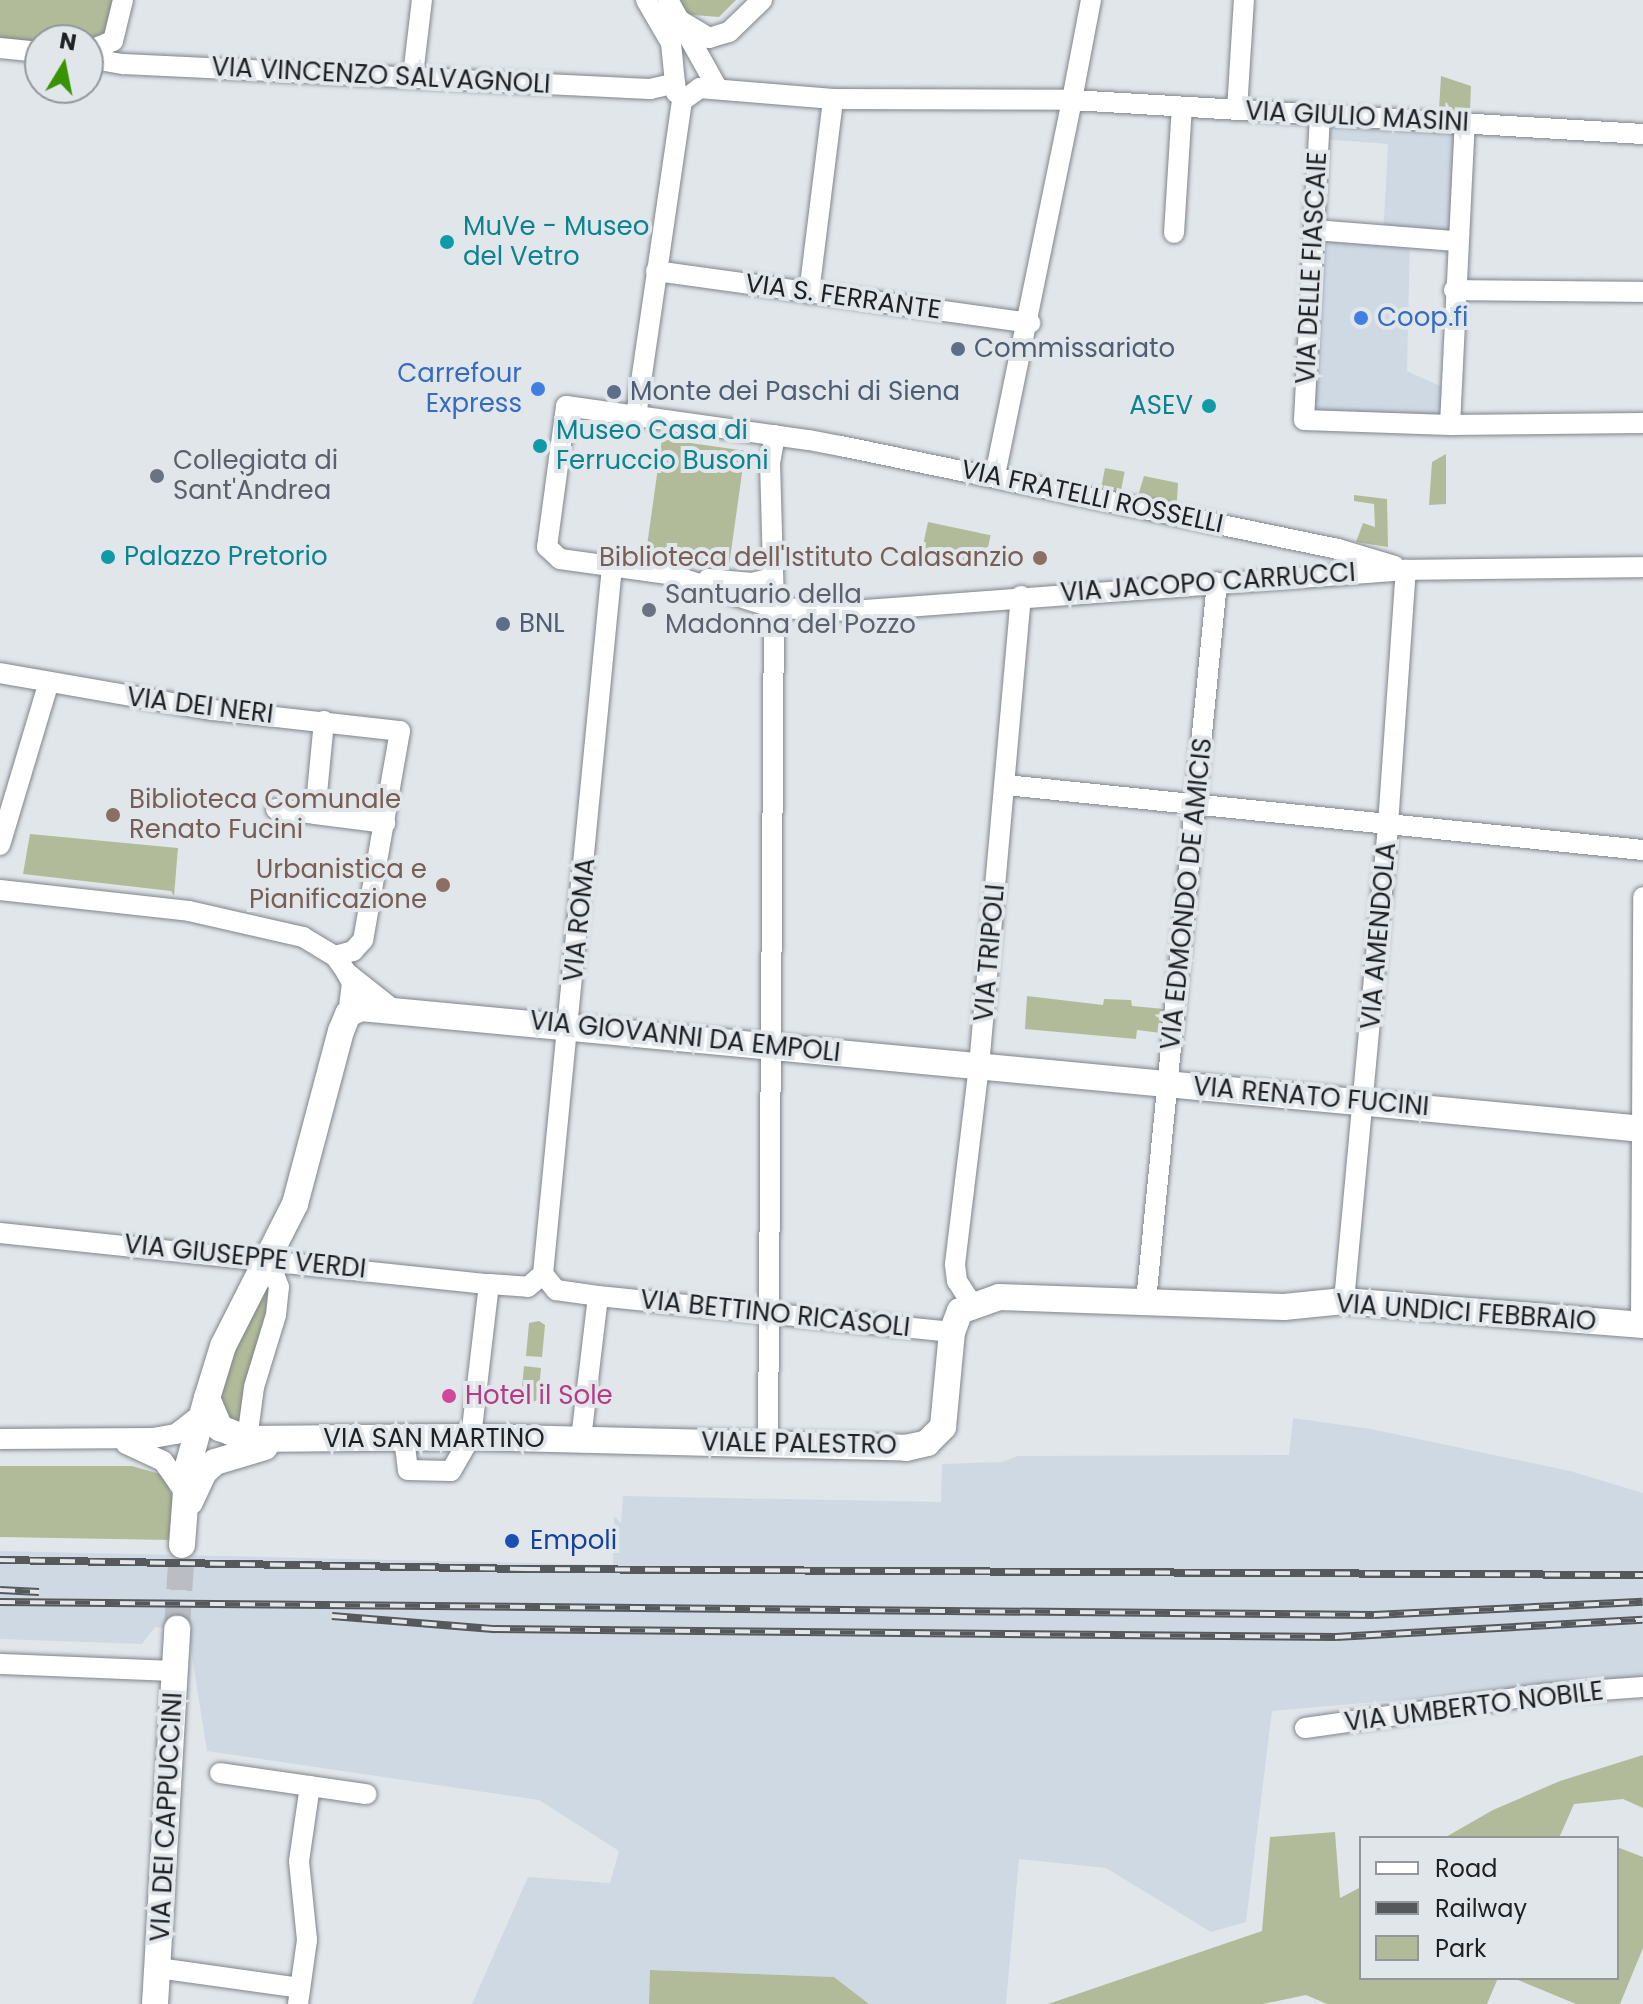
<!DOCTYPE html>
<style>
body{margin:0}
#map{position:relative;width:1643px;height:2004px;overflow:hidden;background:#e1e6eb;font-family:Poppins,sans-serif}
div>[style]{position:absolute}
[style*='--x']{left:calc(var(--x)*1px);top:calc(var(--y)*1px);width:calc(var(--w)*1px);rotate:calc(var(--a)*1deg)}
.built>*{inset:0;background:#cfd9e4}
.green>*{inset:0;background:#b2bb99;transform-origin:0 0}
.major-tunnel>*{height:26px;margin-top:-13px;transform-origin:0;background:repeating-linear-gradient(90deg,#babec3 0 26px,transparent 0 39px)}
.roads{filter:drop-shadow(0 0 2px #80858a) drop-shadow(0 0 2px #80858a)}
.minor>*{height:20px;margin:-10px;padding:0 10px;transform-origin:10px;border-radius:10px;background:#fff}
.major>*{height:26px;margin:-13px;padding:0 13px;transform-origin:13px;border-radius:13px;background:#fff}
.rail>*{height:8px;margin-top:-4px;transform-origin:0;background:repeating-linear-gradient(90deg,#e1e6eb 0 15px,#56595c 0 30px);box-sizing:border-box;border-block:2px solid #56595c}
.dots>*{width:22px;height:22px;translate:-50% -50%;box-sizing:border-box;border:4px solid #e1e6eb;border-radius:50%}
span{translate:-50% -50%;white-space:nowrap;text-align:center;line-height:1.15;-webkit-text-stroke:8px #e1e6eb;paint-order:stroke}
.street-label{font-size:26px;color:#1e2022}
.culture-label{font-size:26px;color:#0d838f}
.left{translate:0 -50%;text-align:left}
.right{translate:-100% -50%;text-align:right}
.shop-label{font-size:26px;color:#366cbe}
.service-label{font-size:26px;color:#4e5e75}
.worship-label{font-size:26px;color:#5b616d}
.education-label{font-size:26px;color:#785e54}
.hotel-label{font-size:26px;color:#b23c85}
.transit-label{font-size:26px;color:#164399}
.legend{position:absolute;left:1359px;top:1836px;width:260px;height:144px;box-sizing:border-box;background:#e1e6eb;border:2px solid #93979b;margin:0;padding:10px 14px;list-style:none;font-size:24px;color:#1e2022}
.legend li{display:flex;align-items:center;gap:16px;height:40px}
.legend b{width:40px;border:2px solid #93979b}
.north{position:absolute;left:24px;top:24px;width:80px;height:80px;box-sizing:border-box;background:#e1e6eb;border:2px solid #93979b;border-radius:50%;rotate:10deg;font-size:22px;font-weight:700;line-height:32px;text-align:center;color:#1e2022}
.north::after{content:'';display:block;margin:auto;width:28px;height:36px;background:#389202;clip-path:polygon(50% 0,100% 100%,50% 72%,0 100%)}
</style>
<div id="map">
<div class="built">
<i style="clip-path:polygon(1320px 115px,1465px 123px,1456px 241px,1410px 239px,1407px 371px,1451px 391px,1450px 425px,1304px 420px,1315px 230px,1383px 236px,1388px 144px,1319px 139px)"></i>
<i style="clip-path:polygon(1293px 1418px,1371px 1429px,1570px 1471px,1643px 1493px,1643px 1679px,1272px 1711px,1246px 1922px,1211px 1932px,1106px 1868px,1019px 1859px,1006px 2004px,869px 2004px,834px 1977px,650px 1970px,649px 2004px,472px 2004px,528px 1877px,610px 1883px,619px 1851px,539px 1800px,207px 1751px,188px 1631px,155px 1627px,142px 1644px,0 1639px,0 1551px,613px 1565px,614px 1516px,621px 1523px,623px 1496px,941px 1502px,942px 1464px,1002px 1462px,1018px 1456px,1289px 1455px)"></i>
</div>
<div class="green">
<i style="clip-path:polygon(0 0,123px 0,120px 28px,88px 51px,88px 40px,40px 40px,40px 52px,0 48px)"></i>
<i style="clip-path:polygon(674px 0,736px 0,719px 17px,682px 14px)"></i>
<i style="clip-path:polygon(1441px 76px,1471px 86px,1470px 110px,1439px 109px)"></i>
<i style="left:662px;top:439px;width:84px;height:114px;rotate:8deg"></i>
<i style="clip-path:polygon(1446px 454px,1446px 504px,1429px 505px,1432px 462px)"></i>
<i style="left:1105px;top:468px;width:20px;height:31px;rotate:11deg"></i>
<i style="clip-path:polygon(1144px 476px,1178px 483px,1176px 515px,1135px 506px)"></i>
<i style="clip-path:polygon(1354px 495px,1387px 499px,1388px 547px,1356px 542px,1363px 523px,1375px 527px,1374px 504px,1354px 501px)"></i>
<i style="left:928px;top:522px;width:64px;height:33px;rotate:12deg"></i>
<i style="clip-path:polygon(30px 834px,178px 848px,174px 896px,171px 891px,23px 874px)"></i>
<i style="clip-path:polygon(1027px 996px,1103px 1005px,1104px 999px,1131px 1000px,1132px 1006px,1164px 1009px,1161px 1033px,1137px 1030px,1136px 1039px,1025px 1029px)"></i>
<i style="clip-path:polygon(268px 1258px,273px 1335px,234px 1437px,209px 1388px)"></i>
<i style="clip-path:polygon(539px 1321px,545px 1325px,542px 1357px,526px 1356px,529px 1323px)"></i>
<i style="clip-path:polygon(524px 1366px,541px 1368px,538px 1400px,529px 1403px,521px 1399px)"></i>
<i style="clip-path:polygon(0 1466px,132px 1466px,163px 1475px,174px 1500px,171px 1540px,0 1537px)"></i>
<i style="clip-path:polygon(1643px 1755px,1643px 1808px,1623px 1799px,1574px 1804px,1559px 1838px,1444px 1838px,1493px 1810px,1560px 1781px)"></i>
<i style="clip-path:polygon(1335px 1832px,1340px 1898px,1361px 1887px,1361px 1978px,1498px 1978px,1487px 2004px,1327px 2004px,1306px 1995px,1263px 2004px,1048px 2004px,1262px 1931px,1270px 1837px)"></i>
<i style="clip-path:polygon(1617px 1847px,1643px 1857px,1643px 1948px,1620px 2004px,1576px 2004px,1513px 1978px,1617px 1978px)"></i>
<i style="clip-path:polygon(650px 1970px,834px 1977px,869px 2004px,649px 2004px)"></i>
</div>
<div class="major-tunnel">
<i style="--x:177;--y:1629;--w:84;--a:-86.6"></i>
</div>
<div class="roads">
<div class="minor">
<i style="--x:646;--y:0;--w:50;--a:59.8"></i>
<i style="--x:671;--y:43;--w:50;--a:84.3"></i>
<i style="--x:668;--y:0;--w:102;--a:60.7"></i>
<i style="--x:1091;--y:0;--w:102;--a:100.8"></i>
<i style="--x:1072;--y:100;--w:572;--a:3.41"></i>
<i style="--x:681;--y:21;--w:33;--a:31"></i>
<i style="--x:709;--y:38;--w:21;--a:-17"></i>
<i style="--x:729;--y:32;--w:46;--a:-44.1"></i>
<i style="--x:0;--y:48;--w:40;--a:5.7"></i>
<i style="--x:88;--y:51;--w:27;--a:-22"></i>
<i style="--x:113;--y:41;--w:42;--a:-76.3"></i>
<i style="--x:88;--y:58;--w:36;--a:10"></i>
<i style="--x:123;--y:64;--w:528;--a:2.72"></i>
<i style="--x:650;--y:89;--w:26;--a:-13"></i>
<i style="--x:413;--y:75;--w:76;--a:-83.2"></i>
<i style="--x:1237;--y:110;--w:110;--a:-86.4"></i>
<i style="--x:1320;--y:115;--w:305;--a:93"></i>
<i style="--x:1304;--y:420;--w:146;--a:2"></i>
<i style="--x:1450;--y:425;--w:193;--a:-0.6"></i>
<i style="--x:1315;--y:230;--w:141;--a:4.5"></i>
<i style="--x:1174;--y:233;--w:126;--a:-86.4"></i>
<i style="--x:656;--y:271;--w:378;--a:7.9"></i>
<i style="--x:1454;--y:290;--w:189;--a:0.6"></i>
<i style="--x:809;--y:293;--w:195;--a:-82.9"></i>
<i style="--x:833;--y:99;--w:239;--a:0.2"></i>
<i style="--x:1072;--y:100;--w:384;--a:101.6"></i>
<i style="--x:636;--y:416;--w:318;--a:-81.7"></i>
<i style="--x:682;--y:101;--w:22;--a:-36"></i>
<i style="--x:700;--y:88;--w:133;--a:4.7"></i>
<i style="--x:1450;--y:425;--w:302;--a:-87.2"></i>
<i style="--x:775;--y:435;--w:27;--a:100"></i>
<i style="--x:770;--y:462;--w:146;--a:88.4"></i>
<i style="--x:774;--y:608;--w:111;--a:-162.2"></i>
<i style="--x:668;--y:574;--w:109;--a:-172.1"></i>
<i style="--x:560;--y:559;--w:18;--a:-137"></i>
<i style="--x:547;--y:547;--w:142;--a:-82.3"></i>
<i style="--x:566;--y:406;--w:245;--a:8"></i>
<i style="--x:809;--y:440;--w:33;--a:11"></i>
<i style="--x:841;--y:446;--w:508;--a:11.71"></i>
<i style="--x:1338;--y:549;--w:59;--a:16.6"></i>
<i style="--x:708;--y:579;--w:44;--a:5.2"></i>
<i style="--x:752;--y:583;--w:21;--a:-14"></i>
<i style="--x:0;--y:673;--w:216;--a:9.9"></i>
<i style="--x:213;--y:710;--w:188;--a:6.4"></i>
<i style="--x:400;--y:731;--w:212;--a:100"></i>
<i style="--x:363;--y:940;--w:15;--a:132"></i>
<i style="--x:353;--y:951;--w:19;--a:164"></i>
<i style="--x:324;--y:721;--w:93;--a:95.5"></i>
<i style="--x:315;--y:814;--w:71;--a:7.3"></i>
<i style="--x:1006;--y:785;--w:640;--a:5.83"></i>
<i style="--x:276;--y:809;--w:39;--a:7"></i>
<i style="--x:0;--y:845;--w:167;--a:-73.3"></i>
<i style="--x:0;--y:890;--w:190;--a:6.3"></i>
<i style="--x:189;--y:911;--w:117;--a:12.8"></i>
<i style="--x:303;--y:937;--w:37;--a:31"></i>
<i style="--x:335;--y:956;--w:19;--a:55"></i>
<i style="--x:346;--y:972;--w:13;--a:61"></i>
<i style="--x:352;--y:983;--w:31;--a:97"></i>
<i style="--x:346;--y:972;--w:56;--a:38.5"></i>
<i style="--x:0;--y:1233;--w:492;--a:6"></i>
<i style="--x:543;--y:1274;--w:711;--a:-84.43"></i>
<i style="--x:543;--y:1274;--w:21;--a:51"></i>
<i style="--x:556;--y:1290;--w:42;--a:8.1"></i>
<i style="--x:598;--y:1296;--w:356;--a:5.8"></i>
<i style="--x:1146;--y:1301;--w:722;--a:-84.36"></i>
<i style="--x:1344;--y:1301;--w:464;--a:-84.7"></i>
<i style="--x:1387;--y:839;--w:270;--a:-86"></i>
<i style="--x:972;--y:1304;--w:27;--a:-123"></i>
<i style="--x:957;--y:1281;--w:17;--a:-97"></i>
<i style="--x:955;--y:1264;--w:199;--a:-83.1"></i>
<i style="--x:979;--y:1066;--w:472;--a:-84.9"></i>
<i style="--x:1641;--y:1325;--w:428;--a:-89.7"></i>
<i style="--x:404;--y:1438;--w:32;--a:83"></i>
<i style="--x:408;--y:1470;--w:43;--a:1.3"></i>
<i style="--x:451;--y:1471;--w:39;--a:-60"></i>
<i style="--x:471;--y:1437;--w:154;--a:-83.3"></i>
<i style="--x:489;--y:1284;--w:39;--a:4"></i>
<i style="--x:528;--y:1287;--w:20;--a:-41"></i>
<i style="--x:0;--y:1439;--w:153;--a:-0.4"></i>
<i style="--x:153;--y:1438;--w:23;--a:-10"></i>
<i style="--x:176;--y:1434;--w:31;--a:-38"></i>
<i style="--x:247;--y:1439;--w:52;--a:-82.3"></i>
<i style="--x:254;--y:1387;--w:75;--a:-73"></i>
<i style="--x:276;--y:1315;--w:28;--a:-84"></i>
<i style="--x:279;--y:1287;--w:31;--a:-111"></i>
<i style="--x:581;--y:1439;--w:144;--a:-83.2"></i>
<i style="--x:126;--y:1444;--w:41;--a:24.7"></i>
<i style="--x:163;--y:1461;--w:40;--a:55.1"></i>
<i style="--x:768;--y:1444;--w:836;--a:-89.59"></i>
<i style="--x:774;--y:608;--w:78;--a:2.2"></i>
<i style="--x:852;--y:611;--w:556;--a:-4.23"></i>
<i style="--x:1406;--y:570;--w:237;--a:-0.7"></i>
<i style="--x:0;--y:1664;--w:175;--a:2.3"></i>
<i style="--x:1305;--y:1728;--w:242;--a:-8.1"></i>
<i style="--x:1545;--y:1694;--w:98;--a:-4.1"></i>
<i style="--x:220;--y:1773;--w:148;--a:8.2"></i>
<i style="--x:158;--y:1968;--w:143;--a:8"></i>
<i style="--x:298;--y:2004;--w:65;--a:-82"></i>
<i style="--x:307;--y:1940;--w:79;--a:-95.8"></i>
<i style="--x:299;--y:1861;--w:76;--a:-81.7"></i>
</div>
<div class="major">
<i style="--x:1643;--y:1129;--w:1288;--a:-174.61"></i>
<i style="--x:361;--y:1008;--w:14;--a:155"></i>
<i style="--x:348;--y:1014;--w:18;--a:112"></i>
<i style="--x:341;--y:1031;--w:179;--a:104.9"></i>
<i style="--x:295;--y:1204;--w:159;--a:116.9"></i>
<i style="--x:223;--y:1346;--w:54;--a:107.1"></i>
<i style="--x:207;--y:1398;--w:33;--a:67"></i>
<i style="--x:220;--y:1428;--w:29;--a:22"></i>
<i style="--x:247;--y:1439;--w:224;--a:-0.5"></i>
<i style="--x:471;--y:1437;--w:435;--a:1.4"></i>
<i style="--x:906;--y:1448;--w:22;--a:-13"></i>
<i style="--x:927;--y:1443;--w:23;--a:-45"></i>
<i style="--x:943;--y:1427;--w:95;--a:-84.6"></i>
<i style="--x:952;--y:1332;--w:22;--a:-69"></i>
<i style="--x:960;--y:1311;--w:41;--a:-19.7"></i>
<i style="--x:999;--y:1297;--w:285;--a:2"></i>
<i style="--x:1284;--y:1307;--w:60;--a:-5.7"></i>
<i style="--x:1344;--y:1301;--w:300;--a:4.6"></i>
<i style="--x:190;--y:1502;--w:33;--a:-65"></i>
<i style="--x:204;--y:1472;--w:15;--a:-42"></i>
<i style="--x:215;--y:1462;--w:52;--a:-16.7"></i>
<i style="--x:182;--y:1545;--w:79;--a:-85.7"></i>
<i style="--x:188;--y:1466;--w:71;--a:-74.4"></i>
<i style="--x:155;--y:2004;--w:376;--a:-86.6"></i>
</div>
</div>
<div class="rail">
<i style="--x:0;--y:1560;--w:525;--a:0.98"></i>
<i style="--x:525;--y:1569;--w:1118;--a:0.31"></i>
<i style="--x:0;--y:1590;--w:39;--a:3"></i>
<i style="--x:0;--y:1602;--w:1374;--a:0.54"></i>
<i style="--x:1374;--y:1615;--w:269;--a:-2.8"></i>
<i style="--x:332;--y:1616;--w:164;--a:4.6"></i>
<i style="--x:495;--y:1629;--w:841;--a:0.55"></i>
<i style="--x:1336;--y:1637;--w:307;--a:-3.2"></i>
</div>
<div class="dots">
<i style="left:447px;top:242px;background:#0f9aa8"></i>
<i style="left:1361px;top:318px;background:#3f7fe0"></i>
<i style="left:958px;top:349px;background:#5c6f8a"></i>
<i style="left:538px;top:389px;background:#3f7fe0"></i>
<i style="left:614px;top:392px;background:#5c6f8a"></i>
<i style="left:1209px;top:406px;background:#0f9aa8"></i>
<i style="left:540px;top:446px;background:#0f9aa8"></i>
<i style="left:157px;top:476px;background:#6b7280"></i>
<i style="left:108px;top:557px;background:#0f9aa8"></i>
<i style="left:1040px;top:558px;background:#8d6e63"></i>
<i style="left:649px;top:610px;background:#6b7280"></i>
<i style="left:503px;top:624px;background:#5c6f8a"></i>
<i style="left:113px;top:815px;background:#8d6e63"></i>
<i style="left:443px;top:885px;background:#8d6e63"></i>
<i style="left:449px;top:1396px;background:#d1479c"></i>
<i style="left:512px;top:1541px;background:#1a4fb4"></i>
</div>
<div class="street-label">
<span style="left:381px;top:76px;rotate:3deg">VIA VINCENZO SALVAGNOLI</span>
<span style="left:1357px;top:117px;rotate:3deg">VIA GIULIO MASINI</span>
<span style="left:1312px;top:268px;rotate:-87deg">VIA DELLE FIASCAIE</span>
<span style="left:843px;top:297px;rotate:8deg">VIA S. FERRANTE</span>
<span style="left:1092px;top:497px;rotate:12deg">VIA FRATELLI ROSSELLI</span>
<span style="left:1208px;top:583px;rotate:-4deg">VIA JACOPO CARRUCCI</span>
<span style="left:200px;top:706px;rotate:7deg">VIA DEI NERI</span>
<span style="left:1187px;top:894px;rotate:-84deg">VIA EDMONDO DE AMICIS</span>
<span style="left:580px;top:920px;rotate:-84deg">VIA ROMA</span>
<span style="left:1379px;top:936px;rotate:-85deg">VIA AMENDOLA</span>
<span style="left:990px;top:953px;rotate:-85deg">VIA TRIPOLI</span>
<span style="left:685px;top:1037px;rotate:6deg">VIA GIOVANNI DA EMPOLI</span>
<span style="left:1311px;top:1097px;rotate:5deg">VIA RENATO FUCINI</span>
<span style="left:245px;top:1257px;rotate:6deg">VIA GIUSEPPE VERDI</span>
<span style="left:1466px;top:1313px;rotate:4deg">VIA UNDICI FEBBRAIO</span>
<span style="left:775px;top:1314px;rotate:6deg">VIA BETTINO RICASOLI</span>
<span style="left:434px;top:1439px">VIA SAN MARTINO</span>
<span style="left:799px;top:1444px;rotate:1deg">VIALE PALESTRO</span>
<span style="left:1474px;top:1707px;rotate:-7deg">VIA UMBERTO NOBILE</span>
<span style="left:167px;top:1817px;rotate:-87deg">VIA DEI CAPPUCCINI</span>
</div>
<div class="culture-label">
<span class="left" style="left:463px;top:242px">MuVe - Museo<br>del Vetro</span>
<span class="right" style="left:1193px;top:406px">ASEV</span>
<span class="left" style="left:556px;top:446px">Museo Casa di<br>Ferruccio Busoni</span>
<span class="left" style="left:124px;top:557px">Palazzo Pretorio</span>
</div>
<div class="shop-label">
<span class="left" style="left:1377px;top:318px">Coop.fi</span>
<span class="right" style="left:522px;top:389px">Carrefour<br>Express</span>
</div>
<div class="service-label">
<span class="left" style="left:974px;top:349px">Commissariato</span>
<span class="left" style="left:630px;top:392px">Monte dei Paschi di Siena</span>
<span class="left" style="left:519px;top:624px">BNL</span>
</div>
<div class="worship-label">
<span class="left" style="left:173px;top:476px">Collegiata di<br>Sant'Andrea</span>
<span class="left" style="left:665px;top:610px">Santuario della<br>Madonna del Pozzo</span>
</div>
<div class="education-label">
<span class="right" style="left:1024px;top:558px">Biblioteca dell'Istituto Calasanzio</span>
<span class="left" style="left:129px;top:815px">Biblioteca Comunale<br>Renato Fucini</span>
<span class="right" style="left:427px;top:885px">Urbanistica e<br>Pianificazione</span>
</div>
<div class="hotel-label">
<span class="left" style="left:465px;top:1396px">Hotel il Sole</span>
</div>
<div class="transit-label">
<span class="left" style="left:530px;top:1541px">Empoli</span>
</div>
<ul class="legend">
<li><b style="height:10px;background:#fff"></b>Road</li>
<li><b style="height:10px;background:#56595c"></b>Railway</li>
<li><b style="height:22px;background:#b2bb99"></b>Park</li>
</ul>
<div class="north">N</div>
</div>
